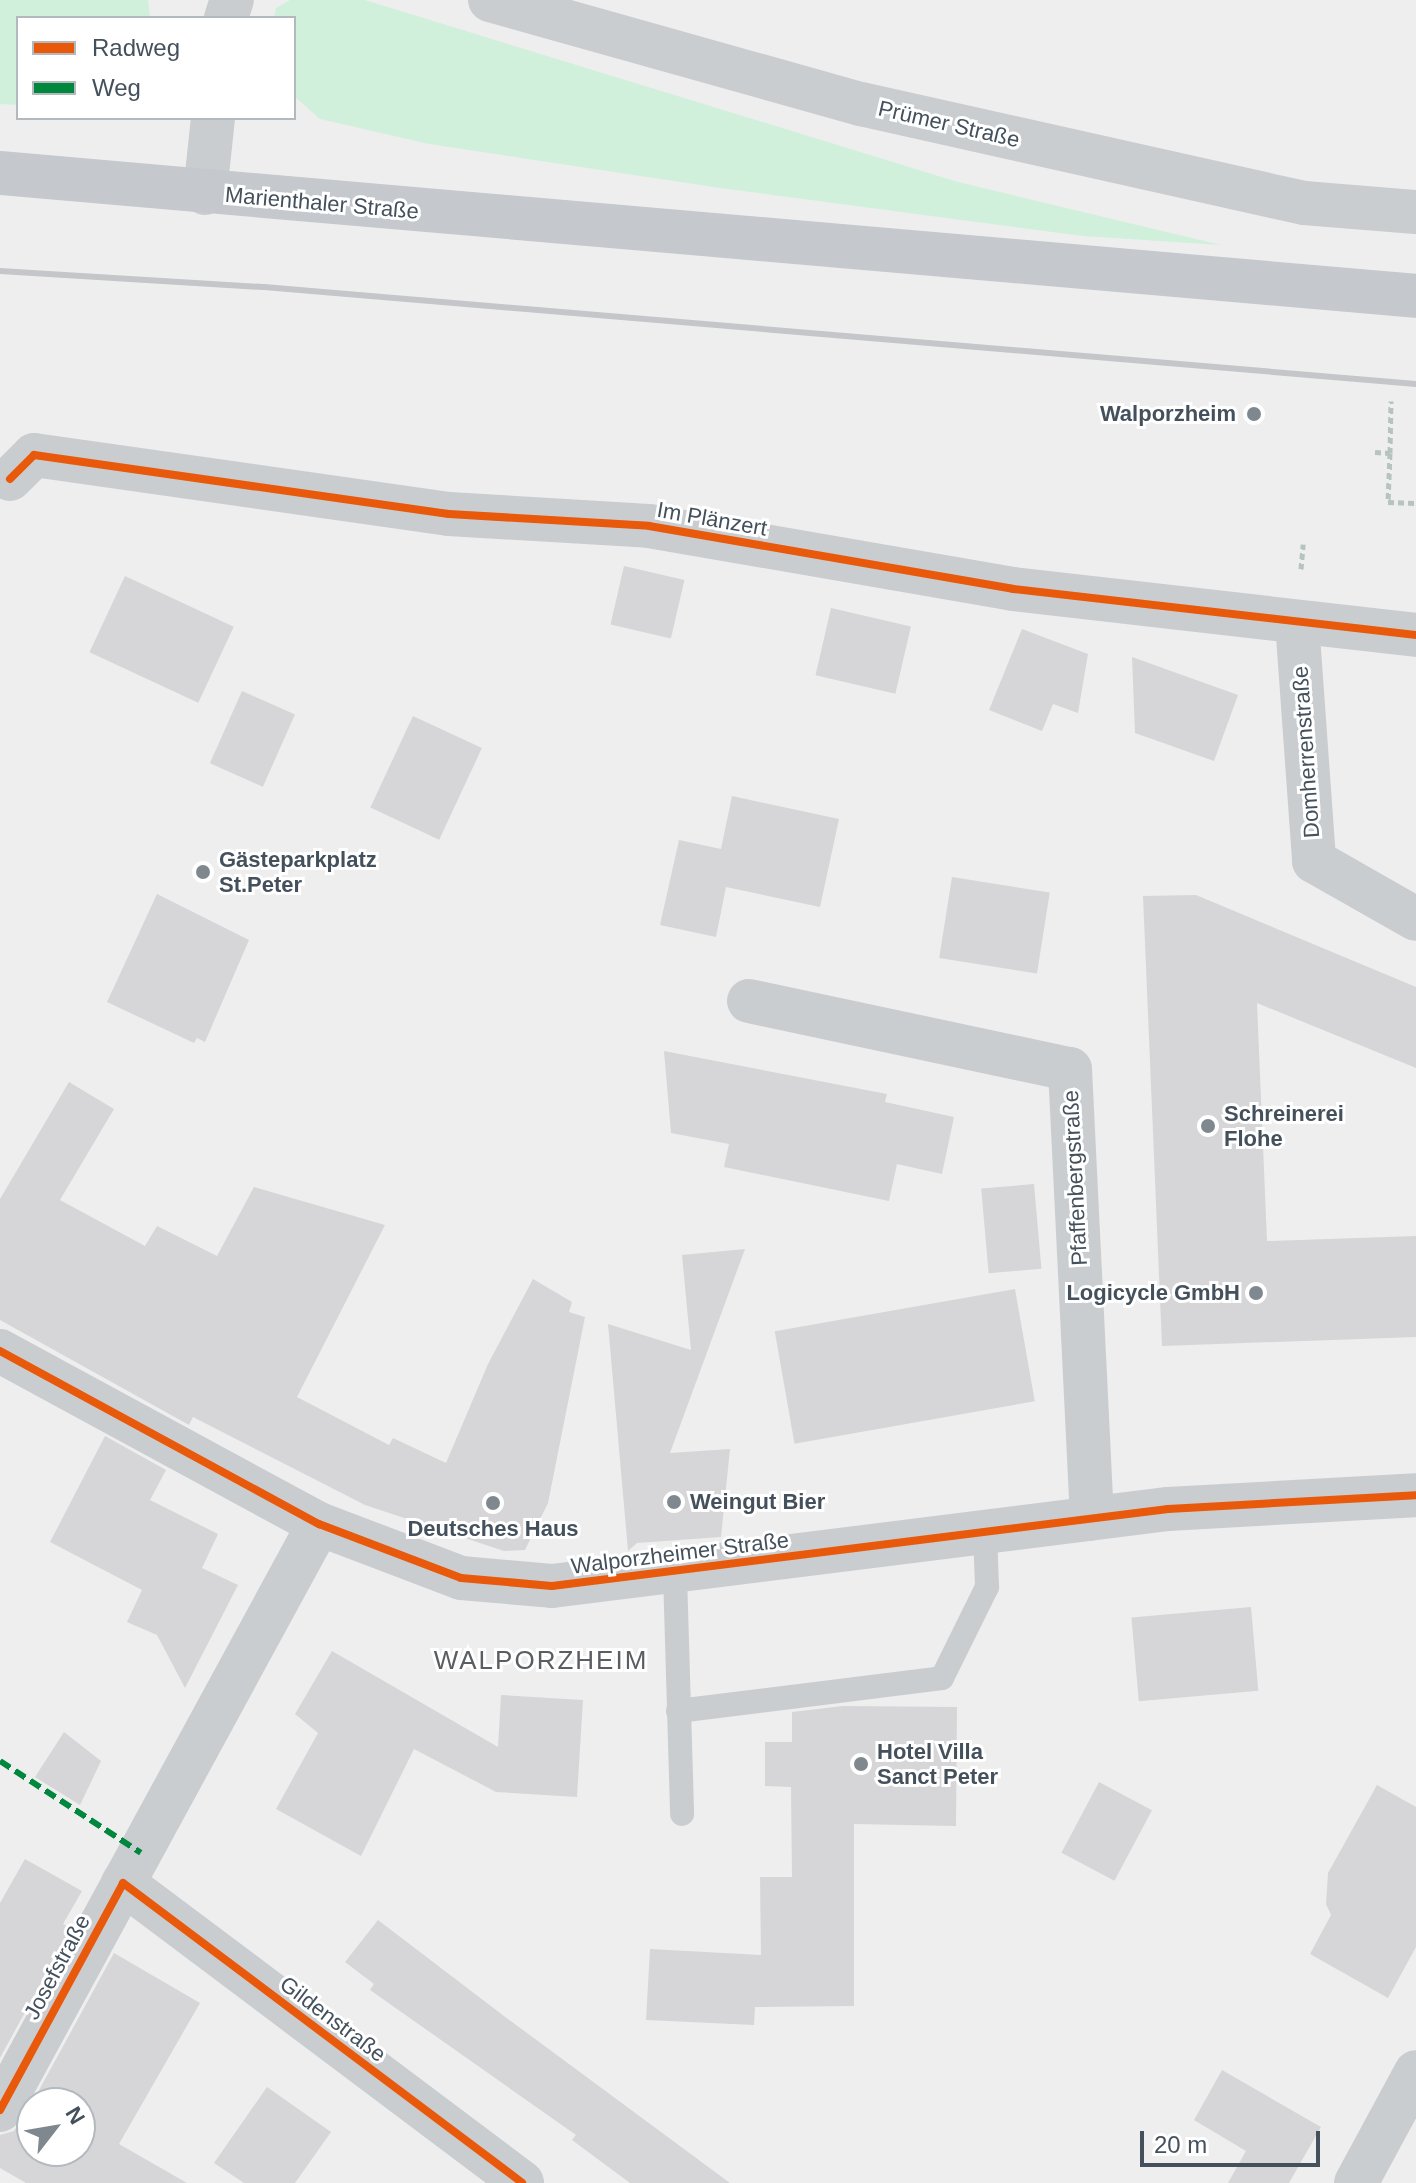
<!DOCTYPE html>
<meta charset="utf-8">
<style>
body{margin:0}
#map{position:relative;width:1416px;height:2183px;overflow:hidden;background:#efeeee;font-family:Arial,sans-serif}
div>[style]{position:absolute}
[style*='--x']{left:calc(var(--x)*1px);top:calc(var(--y)*1px);width:calc(var(--w)*1px);rotate:calc(var(--a)*1deg)}
.green>*{inset:0;background:#d0f0dc}
.building>*{inset:0;background:#d6d6d8;transform-origin:0 0}
.path>*{height:5px;margin-top:-2.5px;transform-origin:0;background:repeating-linear-gradient(90deg,#b6c4bf 0 6px,transparent 0 10px)}
.service>*{height:24px;margin:-12px;padding:0 12px;transform-origin:12px;border-radius:12px;background:#cacdcf}
.minor>*{height:44px;margin:-22px;padding:0 22px;transform-origin:22px;border-radius:22px;background:#cacdcf}
.primary>*{height:44px;margin:-22px;padding:0 22px;transform-origin:22px;border-radius:22px;background:#c5c9cd}
.rail>*{height:6px;margin:-3px;padding:0 3px;transform-origin:3px;border-radius:3px;background:#c4c6c9}
.quiet>*{height:6px;margin-top:-3px;transform-origin:0;background:repeating-linear-gradient(90deg,#00873e 0 12px,transparent 0 18px)}
.cycleway>*{height:8px;margin:-4px;padding:0 4px;transform-origin:4px;border-radius:4px;background:#e8590c}
.dots>*{width:22px;height:22px;translate:-50% -50%;box-sizing:border-box;border:4px solid #fff;border-radius:50%}
span{translate:-50% -50%;white-space:nowrap;text-align:center;line-height:1.15;-webkit-text-stroke:6px #fff;paint-order:stroke}
.street-label{font-size:22px;color:#44515c}
.poi-label{font-size:22px;color:#44515c;font-weight:700}
.right{translate:-100% -50%;text-align:right}
.left{translate:0 -50%;text-align:left}
.quarter-label{font-size:26px;color:#595e63;letter-spacing:2px}
.legend{position:absolute;left:16px;top:16px;width:280px;height:104px;box-sizing:border-box;background:#fff;border:2px solid #b4b9be;margin:0;padding:10px 14px;list-style:none;font-size:24px;color:#44515c}
.legend li{display:flex;align-items:center;gap:16px;height:40px}
.legend b{width:40px;border:2px solid #b4b9be}
.north{position:absolute;left:16px;top:2087px;width:80px;height:80px;box-sizing:border-box;background:#fff;border:2px solid #b4b9be;border-radius:50%;rotate:59deg;font-size:22px;font-weight:700;line-height:32px;text-align:center;color:#44515c}
.north::after{content:'';display:block;margin:auto;width:28px;height:36px;background:#80888f;clip-path:polygon(50% 0,100% 100%,50% 72%,0 100%)}
.scale{position:absolute;left:1140px;top:2131px;width:180px;height:36px;box-sizing:border-box;border:4px solid #44515c;border-top:0;padding-left:10px;font-size:24px;line-height:28px;white-space:nowrap;color:#44515c;-webkit-text-stroke:6px #fff;paint-order:stroke}
</style>
<div id="map">
<div class="green">
<i style="clip-path:polygon(0 0,148px 0,150px 18px,18px 18px,18px 105px,0 104px)"></i>
<i style="clip-path:polygon(290px 0,365px 0,958px 182px,1221px 245px,1082px 236px,720px 188px,429px 144px,320px 119px,294px 96px,294px 18px,274px 18px,276px 8px)"></i>
</div>
<div class="building">
<i style="left:624px;top:566px;width:62px;height:60px;rotate:13deg"></i>
<i style="left:125px;top:576px;width:120px;height:84px;rotate:25deg"></i>
<i style="left:831px;top:608px;width:82px;height:69px;rotate:13deg"></i>
<i style="clip-path:polygon(1022px 629px,1088px 654px,1078px 713px,1053px 704px,1042px 731px,989px 710px)"></i>
<i style="clip-path:polygon(1132px 657px,1238px 695px,1214px 761px,1135px 733px)"></i>
<i style="left:242px;top:691px;width:58px;height:79px;rotate:24deg"></i>
<i style="left:413px;top:716px;width:76px;height:101px;rotate:25deg"></i>
<i style="clip-path:polygon(732px 796px,839px 819px,820px 907px,726px 887px,716px 937px,660px 925px,679px 840px,721px 849px)"></i>
<i style="left:952px;top:877px;width:99px;height:82px;rotate:9deg"></i>
<i style="clip-path:polygon(157px 894px,249px 940px,205px 1042px,197px 1038px,194px 1043px,107px 1002px)"></i>
<i style="clip-path:polygon(1196px 895px,1416px 987px,1416px 1068px,1257px 1003px,1267px 1241px,1416px 1236px,1416px 1337px,1162px 1346px,1143px 896px)"></i>
<i style="clip-path:polygon(664px 1051px,887px 1094px,885px 1102px,954px 1117px,942px 1174px,897px 1164px,889px 1201px,724px 1167px,729px 1144px,671px 1133px)"></i>
<i style="clip-path:polygon(69px 1082px,114px 1109px,60px 1200px,145px 1246px,157px 1226px,217px 1256px,254px 1187px,385px 1225px,297px 1397px,389px 1445px,393px 1438px,446px 1463px,488px 1364px,533px 1279px,572px 1302px,569px 1312px,585px 1317px,548px 1503px,525px 1550px,504px 1551px,365px 1505px,193px 1417px,189px 1425px,0 1320px,0 1199px)"></i>
<i style="left:1034px;top:1184px;width:85px;height:53px;rotate:85deg"></i>
<i style="clip-path:polygon(745px 1249px,670px 1453px,730px 1449px,721px 1537px,637px 1543px,628px 1551px,608px 1324px,691px 1350px,682px 1255px)"></i>
<i style="left:1015px;top:1289px;width:114px;height:244px;rotate:80deg"></i>
<i style="clip-path:polygon(105px 1436px,166px 1470px,150px 1500px,218px 1534px,202px 1568px,238px 1585px,185px 1688px,157px 1635px,127px 1622px,142px 1590px,50px 1542px)"></i>
<i style="left:1251px;top:1607px;width:84px;height:120px;rotate:85deg"></i>
<i style="clip-path:polygon(332px 1651px,498px 1747px,501px 1695px,583px 1700px,577px 1797px,496px 1792px,414px 1749px,361px 1856px,276px 1809px,318px 1733px,295px 1714px)"></i>
<i style="clip-path:polygon(843px 1706px,957px 1707px,956px 1826px,854px 1824px,854px 2006px,755px 2007px,754px 2025px,646px 2020px,650px 1949px,761px 1955px,760px 1877px,792px 1877px,791px 1787px,765px 1786px,765px 1742px,792px 1742px,792px 1712px)"></i>
<i style="clip-path:polygon(64px 1732px,101px 1761px,80px 1805px,35px 1777px)"></i>
<i style="left:1099px;top:1782px;width:60px;height:80px;rotate:28deg"></i>
<i style="clip-path:polygon(1377px 1785px,1416px 1807px,1416px 1947px,1388px 1998px,1310px 1954px,1331px 1915px,1326px 1904px,1328px 1873px)"></i>
<i style="clip-path:polygon(25px 1859px,82px 1891px,63px 1924px,71px 1928px,0 2058px,0 1903px)"></i>
<i style="clip-path:polygon(378px 1920px,500px 2013px,730px 2183px,630px 2183px,572px 2140px,576px 2135px,370px 1990px,374px 1984px,345px 1962px)"></i>
<i style="clip-path:polygon(114px 1953px,200px 2003px,119px 2144px,187px 2183px,26px 2183px,0 2168px,0 2135px,14px 2131px,32px 2104px,32px 2151px,80px 2151px,80px 2103px,32px 2103px)"></i>
<i style="clip-path:polygon(1222px 2070px,1321px 2127px,1289px 2183px,1228px 2183px,1246px 2151px,1194px 2120px)"></i>
<i style="clip-path:polygon(267px 2087px,331px 2132px,295px 2183px,244px 2183px,214px 2163px)"></i>
</div>
<div class="path">
<i style="--x:1375;--y:452;--w:15;--a:4"></i>
<i style="--x:1390;--y:453;--w:52;--a:-88.9"></i>
<i style="--x:1390;--y:453;--w:49;--a:92.3"></i>
<i style="--x:1388;--y:502;--w:28;--a:2"></i>
<i style="--x:1301;--y:569;--w:25;--a:-85"></i>
</div>
<div class="service">
<i style="--x:675;--y:1574;--w:240;--a:88.3"></i>
<i style="--x:678;--y:1711;--w:266;--a:-7.1"></i>
<i style="--x:942;--y:1678;--w:102;--a:-63.7"></i>
<i style="--x:987;--y:1587;--w:55;--a:-92.1"></i>
</div>
<div class="minor">
<i style="--x:490;--y:0;--w:385;--a:15.7"></i>
<i style="--x:861;--y:104;--w:454;--a:12.6"></i>
<i style="--x:1304;--y:203;--w:112;--a:4.6"></i>
<i style="--x:226;--y:18;--w:19;--a:-72"></i>
<i style="--x:205;--y:193;--w:75;--a:-83.9"></i>
<i style="--x:10;--y:479;--w:34;--a:-45"></i>
<i style="--x:34;--y:455;--w:419;--a:8.1"></i>
<i style="--x:449;--y:514;--w:200;--a:3.4"></i>
<i style="--x:649;--y:526;--w:369;--a:9.8"></i>
<i style="--x:1013;--y:589;--w:406;--a:6.5"></i>
<i style="--x:1297;--y:622;--w:240;--a:85.9"></i>
<i style="--x:1314;--y:861;--w:117;--a:29.6"></i>
<i style="--x:749;--y:1001;--w:328;--a:12"></i>
<i style="--x:1070;--y:1069;--w:450;--a:87.2"></i>
<i style="--x:0;--y:1351;--w:363;--a:28.5"></i>
<i style="--x:319;--y:1524;--w:152;--a:20.8"></i>
<i style="--x:461;--y:1578;--w:91;--a:5"></i>
<i style="--x:552;--y:1586;--w:621;--a:-7.13"></i>
<i style="--x:1168;--y:1509;--w:248;--a:-3.2"></i>
<i style="--x:123;--y:1883;--w:499;--a:36.9"></i>
<i style="--x:0;--y:2110;--w:667;--a:-61.44"></i>
<i style="--x:1356;--y:2183;--w:126;--a:-61.6"></i>
</div>
<div class="primary">
<i style="--x:0;--y:173;--w:1421;--a:4.96"></i>
</div>
<div class="rail">
<i style="--x:0;--y:271;--w:264;--a:3.5"></i>
<i style="--x:264;--y:287;--w:1156;--a:4.81"></i>
</div>
<div class="quiet">
<i style="--x:0;--y:1761;--w:168;--a:33.1"></i>
</div>
<div class="cycleway">
<i style="--x:10;--y:479;--w:34;--a:-45"></i>
<i style="--x:34;--y:455;--w:419;--a:8.1"></i>
<i style="--x:449;--y:514;--w:200;--a:3.4"></i>
<i style="--x:649;--y:526;--w:369;--a:9.8"></i>
<i style="--x:1013;--y:589;--w:406;--a:6.5"></i>
<i style="--x:0;--y:1351;--w:363;--a:28.5"></i>
<i style="--x:319;--y:1524;--w:152;--a:20.8"></i>
<i style="--x:461;--y:1578;--w:91;--a:5"></i>
<i style="--x:552;--y:1586;--w:621;--a:-7.13"></i>
<i style="--x:1168;--y:1509;--w:248;--a:-3.2"></i>
<i style="--x:0;--y:2110;--w:258;--a:-61.5"></i>
<i style="--x:123;--y:1883;--w:499;--a:36.9"></i>
</div>
<div class="dots">
<i style="left:1254px;top:414px;background:#80888f"></i>
<i style="left:203px;top:872px;background:#80888f"></i>
<i style="left:1208px;top:1126px;background:#80888f"></i>
<i style="left:1256px;top:1293px;background:#80888f"></i>
<i style="left:674px;top:1502px;background:#80888f"></i>
<i style="left:493px;top:1503px;background:#80888f"></i>
<i style="left:861px;top:1764px;background:#80888f"></i>
</div>
<div class="street-label">
<span style="left:949px;top:124px;rotate:13deg">Prümer Straße</span>
<span style="left:322px;top:203px;rotate:5deg">Marienthaler Straße</span>
<span style="left:712px;top:519px;rotate:10deg">Im Plänzert</span>
<span style="left:1306px;top:752px;rotate:-94deg">Domherrenstraße</span>
<span style="left:1075px;top:1178px;rotate:-93deg">Pfaffenbergstraße</span>
<span style="left:680px;top:1553px;rotate:-7deg">Walporzheimer Straße</span>
<span style="left:57px;top:1967px;rotate:-62deg">Josefstraße</span>
<span style="left:333px;top:2019px;rotate:37deg">Gildenstraße</span>
</div>
<div class="poi-label">
<span class="right" style="left:1236px;top:414px">Walporzheim</span>
<span class="left" style="left:219px;top:872px">Gästeparkplatz<br>St.Peter</span>
<span class="left" style="left:1224px;top:1126px">Schreinerei<br>Flohe</span>
<span class="right" style="left:1240px;top:1293px">Logicycle GmbH</span>
<span class="left" style="left:690px;top:1502px">Weingut Bier</span>
<span style="left:493px;top:1529px">Deutsches Haus</span>
<span class="left" style="left:877px;top:1764px">Hotel Villa<br>Sanct Peter</span>
</div>
<div class="quarter-label">
<span style="left:541px;top:1661px">WALPORZHEIM</span>
</div>
<ul class="legend">
<li><b style="height:10px;background:#e8590c"></b>Radweg</li>
<li><b style="height:10px;background:#00873e"></b>Weg</li>
</ul>
<div class="north">N</div>
<div class="scale">20 m</div>
</div>
